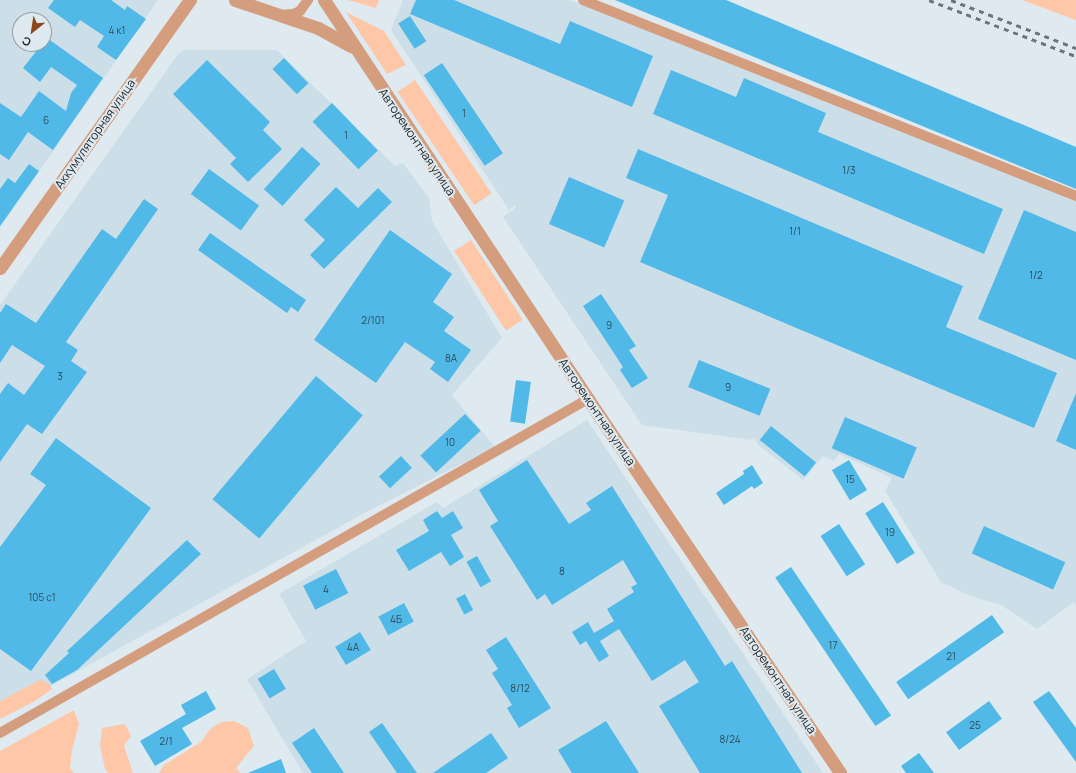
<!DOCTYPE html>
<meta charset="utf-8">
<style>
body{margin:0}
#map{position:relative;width:1076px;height:773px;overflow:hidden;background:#deeaf0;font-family:Manrope,sans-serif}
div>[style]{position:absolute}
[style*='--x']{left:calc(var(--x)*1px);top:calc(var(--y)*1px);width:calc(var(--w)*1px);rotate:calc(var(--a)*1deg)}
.built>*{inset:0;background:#ccdfe9}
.green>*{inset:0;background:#fdc7a8;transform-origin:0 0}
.building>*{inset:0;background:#50b9e7;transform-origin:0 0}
.minor>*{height:10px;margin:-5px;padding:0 5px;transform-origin:5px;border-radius:5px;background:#d49d7d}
.tertiary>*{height:13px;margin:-6.5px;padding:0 6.5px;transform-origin:6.5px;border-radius:6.5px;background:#d49d7d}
.rail>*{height:3px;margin-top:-1.5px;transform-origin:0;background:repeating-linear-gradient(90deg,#6e757a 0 5px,transparent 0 10px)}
span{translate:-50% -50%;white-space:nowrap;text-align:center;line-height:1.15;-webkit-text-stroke:4px #deeaf0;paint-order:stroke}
.number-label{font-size:10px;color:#2e4b58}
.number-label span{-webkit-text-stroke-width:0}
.street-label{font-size:12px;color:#222629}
.north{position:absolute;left:12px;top:12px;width:40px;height:40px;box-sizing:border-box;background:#deeaf0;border:1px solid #939ca0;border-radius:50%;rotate:210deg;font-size:11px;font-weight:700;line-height:16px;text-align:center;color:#222629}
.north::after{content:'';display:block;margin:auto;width:14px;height:18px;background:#8c481a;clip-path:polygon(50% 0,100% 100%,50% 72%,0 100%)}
</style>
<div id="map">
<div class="built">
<i style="clip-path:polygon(evenodd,0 0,158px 0,0 228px,0 0,20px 20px,44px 20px,44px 44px,20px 44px,20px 20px)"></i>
<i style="clip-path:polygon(403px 0,570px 0,1076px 199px,1076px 606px,1074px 602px,1037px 629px,1001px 605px,973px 597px,941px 582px,885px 491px,892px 478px,839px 454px,834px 461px,823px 456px,803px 480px,758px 445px,755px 437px,751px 440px,642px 425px,503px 217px,516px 207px,515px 205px,509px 210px,391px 30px)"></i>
<i style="clip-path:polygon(184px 50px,277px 50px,395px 166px,403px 163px,429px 198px,432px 221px,502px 338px,452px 395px,495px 447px,370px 510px,0 714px,0 305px,178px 54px)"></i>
<i style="clip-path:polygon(587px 420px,823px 773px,303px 773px,247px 679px,306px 641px,279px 594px,437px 502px,443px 508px)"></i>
</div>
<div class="green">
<i style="clip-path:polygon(348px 0,379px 0,376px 8px)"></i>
<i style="clip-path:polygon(1022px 0,1076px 0,1076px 20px)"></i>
<i style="clip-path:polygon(346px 12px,384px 31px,406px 65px,387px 74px)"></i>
<i style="left:415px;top:80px;width:137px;height:21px;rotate:56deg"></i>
<i style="left:471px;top:240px;width:95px;height:20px;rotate:57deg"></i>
<i style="clip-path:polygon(40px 680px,49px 684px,52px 689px,35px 701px,0 719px,0 701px)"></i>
<i style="clip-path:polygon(74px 710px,79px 724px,72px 751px,70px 768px,74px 773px,0 773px,0 751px)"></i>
<i style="clip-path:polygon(234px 721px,248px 728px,254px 746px,236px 768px,240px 773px,159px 773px,164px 765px,201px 742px,211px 728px,222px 722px)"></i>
<i style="clip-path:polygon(125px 724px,131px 736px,124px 746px,133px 773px,108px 773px,105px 769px,100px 746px,102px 728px)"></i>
</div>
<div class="building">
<i style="clip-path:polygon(54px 0,111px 0,125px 10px,127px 6px,146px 19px,116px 60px,97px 47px,104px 36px,80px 20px,75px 27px,48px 8px)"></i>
<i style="clip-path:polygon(416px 0,454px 0,560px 44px,570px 21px,653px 56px,632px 107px,410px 14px)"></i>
<i style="clip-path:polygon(615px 0,726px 0,1076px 147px,1076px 189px)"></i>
<i style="left:410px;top:16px;width:30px;height:14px;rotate:57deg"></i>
<i style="clip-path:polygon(47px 38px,103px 78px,53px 150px,28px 132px,9px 160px,0 154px,0 103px,21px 117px,39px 91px,66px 111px,71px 93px,77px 85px,51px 67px,40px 82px,23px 68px,42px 44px,44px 44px)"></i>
<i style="left:284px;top:58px;width:35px;height:16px;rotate:46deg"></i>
<i style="clip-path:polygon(207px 60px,270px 122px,263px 130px,282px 149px,248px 182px,230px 164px,236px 158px,173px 94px)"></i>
<i style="left:442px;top:63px;width:109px;height:22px;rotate:56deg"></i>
<i style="clip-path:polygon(671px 70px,736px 97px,744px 78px,826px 113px,818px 132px,1003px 209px,984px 254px,653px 114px)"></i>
<i style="left:332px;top:103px;width:66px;height:27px;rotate:46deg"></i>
<i style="left:302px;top:147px;width:25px;height:57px;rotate:42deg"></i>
<i style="clip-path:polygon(638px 149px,963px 286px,946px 327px,1057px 373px,1034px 428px,640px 262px,668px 195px,626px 178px)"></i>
<i style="clip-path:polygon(29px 164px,39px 171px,0 226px,0 189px,8px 178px,15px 183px)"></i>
<i style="left:209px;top:169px;width:62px;height:31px;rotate:36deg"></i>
<i style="left:569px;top:177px;width:60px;height:51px;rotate:23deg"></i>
<i style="clip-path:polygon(336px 187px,358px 208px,378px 188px,392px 202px,324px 269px,310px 255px,325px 240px,304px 220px)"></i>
<i style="clip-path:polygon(144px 199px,158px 209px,66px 342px,78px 350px,71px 361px,87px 372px,42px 434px,27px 424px,0 462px,0 394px,8px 383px,24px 395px,45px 366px,12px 345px,0 363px,0 313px,6px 304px,36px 323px,102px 229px,116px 239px)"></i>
<i style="clip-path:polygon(1024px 210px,1076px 232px,1076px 360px,978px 319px)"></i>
<i style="clip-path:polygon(390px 230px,452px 274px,433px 302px,454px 317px,444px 331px,471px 350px,448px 382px,430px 369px,435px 362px,405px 342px,376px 383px,314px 340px)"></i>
<i style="clip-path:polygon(210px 233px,306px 300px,298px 312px,291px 307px,287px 313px,198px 250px)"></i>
<i style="clip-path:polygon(601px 294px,636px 346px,629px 350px,648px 378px,632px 388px,620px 370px,623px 367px,583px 306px)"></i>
<i style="left:699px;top:360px;width:77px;height:29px;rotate:22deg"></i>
<i style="left:316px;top:376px;width:61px;height:161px;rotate:40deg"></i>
<i style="left:516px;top:380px;width:15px;height:42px;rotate:8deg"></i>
<i style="clip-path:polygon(1076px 393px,1076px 450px,1056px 441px)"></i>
<i style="left:465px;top:414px;width:23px;height:61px;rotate:47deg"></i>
<i style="left:845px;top:417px;width:78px;height:34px;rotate:23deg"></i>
<i style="left:771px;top:426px;width:58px;height:18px;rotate:39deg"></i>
<i style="clip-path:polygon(56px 438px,151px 508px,31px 671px,0 649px,0 547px,46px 485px,30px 474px)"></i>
<i style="left:401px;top:456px;width:16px;height:30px;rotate:47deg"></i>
<i style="clip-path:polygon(527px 460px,569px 524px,591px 510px,586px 503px,612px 486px,725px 666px,732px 661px,802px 773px,700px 773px,659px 706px,699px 682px,685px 660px,652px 681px,619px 629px,600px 641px,609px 656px,599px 662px,586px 641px,580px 645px,572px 632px,588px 622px,594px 633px,614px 621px,607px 609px,634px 592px,631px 587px,637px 584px,623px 560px,552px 605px,545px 594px,537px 600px,490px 526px,498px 521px,479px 490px)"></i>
<i style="left:849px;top:460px;width:35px;height:20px;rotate:59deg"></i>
<i style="clip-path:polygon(752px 465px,763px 483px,754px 489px,752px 486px,724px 505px,716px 493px,744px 474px,743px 471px)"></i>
<i style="left:883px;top:502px;width:60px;height:21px;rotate:58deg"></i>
<i style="clip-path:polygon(437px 511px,442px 518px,453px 511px,463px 528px,451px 535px,464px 557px,450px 566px,441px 552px,409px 571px,396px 550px,429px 531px,423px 520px)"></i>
<i style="left:839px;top:524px;width:48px;height:22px;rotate:57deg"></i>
<i style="left:984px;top:526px;width:89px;height:30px;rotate:24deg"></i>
<i style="clip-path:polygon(187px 540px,201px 554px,77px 670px,52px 684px,45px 675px,69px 653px,67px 651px)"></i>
<i style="left:477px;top:556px;width:29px;height:12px;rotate:61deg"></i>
<i style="left:791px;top:567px;width:179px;height:19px;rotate:56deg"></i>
<i style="left:336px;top:569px;width:27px;height:37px;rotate:63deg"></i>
<i style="left:465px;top:594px;width:18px;height:10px;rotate:63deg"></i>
<i style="left:404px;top:603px;width:21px;height:29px;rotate:62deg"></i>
<i style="left:992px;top:615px;width:21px;height:117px;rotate:55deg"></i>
<i style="left:360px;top:632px;width:21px;height:29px;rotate:59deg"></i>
<i style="clip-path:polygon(506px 637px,551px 708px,519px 728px,507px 708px,512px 705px,492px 673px,498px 669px,486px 650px)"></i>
<i style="left:274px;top:669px;width:23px;height:19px;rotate:59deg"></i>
<i style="clip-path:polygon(206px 691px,216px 709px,182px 728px,192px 744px,155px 766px,140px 741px,186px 714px,181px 705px)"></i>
<i style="clip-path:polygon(1049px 691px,1076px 728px,1076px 762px,1033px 702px)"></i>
<i style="left:989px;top:701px;width:22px;height:53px;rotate:54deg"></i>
<i style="clip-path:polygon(606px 721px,639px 773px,572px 773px,558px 750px)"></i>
<i style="clip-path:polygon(382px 723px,417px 773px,397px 773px,369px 732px)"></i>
<i style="clip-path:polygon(314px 728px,344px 773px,312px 773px,292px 743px)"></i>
<i style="clip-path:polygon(491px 733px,508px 758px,486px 773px,433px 773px)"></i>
<i style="clip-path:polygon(919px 753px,934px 773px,906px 773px,901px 766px)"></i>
<i style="clip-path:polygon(281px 759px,286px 773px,248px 773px)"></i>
</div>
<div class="minor">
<i style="--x:583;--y:0;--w:531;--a:21.68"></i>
<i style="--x:281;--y:15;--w:12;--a:-5"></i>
<i style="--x:293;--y:14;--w:8;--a:-23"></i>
<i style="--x:300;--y:11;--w:14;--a:-54"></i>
<i style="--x:0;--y:733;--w:676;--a:-29.6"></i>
</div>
<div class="tertiary">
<i style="--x:235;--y:0;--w:88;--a:18.6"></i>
<i style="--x:318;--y:28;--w:38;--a:29"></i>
<i style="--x:324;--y:0;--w:478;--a:56.5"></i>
<i style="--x:588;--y:399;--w:451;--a:56"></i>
<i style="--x:0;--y:268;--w:329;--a:-54.7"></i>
</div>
<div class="rail">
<i style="--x:929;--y:0;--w:157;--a:20.9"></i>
<i style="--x:951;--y:0;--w:134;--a:21"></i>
</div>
<div class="number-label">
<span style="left:117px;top:31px">4 к1</span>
<span style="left:464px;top:114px">1</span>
<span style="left:46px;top:121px">6</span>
<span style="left:346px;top:136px">1</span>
<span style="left:849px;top:171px">1/3</span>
<span style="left:795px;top:232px">1/1</span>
<span style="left:1036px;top:276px">1/2</span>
<span style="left:373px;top:321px">2/101</span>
<span style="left:609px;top:326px">9</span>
<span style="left:451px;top:359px">8А</span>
<span style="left:60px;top:377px">3</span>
<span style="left:728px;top:388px">9</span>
<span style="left:450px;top:443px">10</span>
<span style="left:850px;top:480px">15</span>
<span style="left:890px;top:533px">19</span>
<span style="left:562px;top:572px">8</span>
<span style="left:326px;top:590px">4</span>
<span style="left:42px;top:598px">105 c1</span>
<span style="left:396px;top:620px">4Б</span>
<span style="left:833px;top:646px">17</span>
<span style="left:353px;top:648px">4А</span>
<span style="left:951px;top:657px">21</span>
<span style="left:520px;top:689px">8/12</span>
<span style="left:975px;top:726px">25</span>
<span style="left:730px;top:740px">8/24</span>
<span style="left:166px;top:742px">2/1</span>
</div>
<div class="street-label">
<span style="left:95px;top:134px;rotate:-55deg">Аккумуляторная улица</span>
<span style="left:417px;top:142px;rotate:56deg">Авторемонтная улица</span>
<span style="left:597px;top:412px;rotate:56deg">Авторемонтная улица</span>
<span style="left:778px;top:680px;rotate:56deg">Авторемонтная улица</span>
</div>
<div class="north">С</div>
</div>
